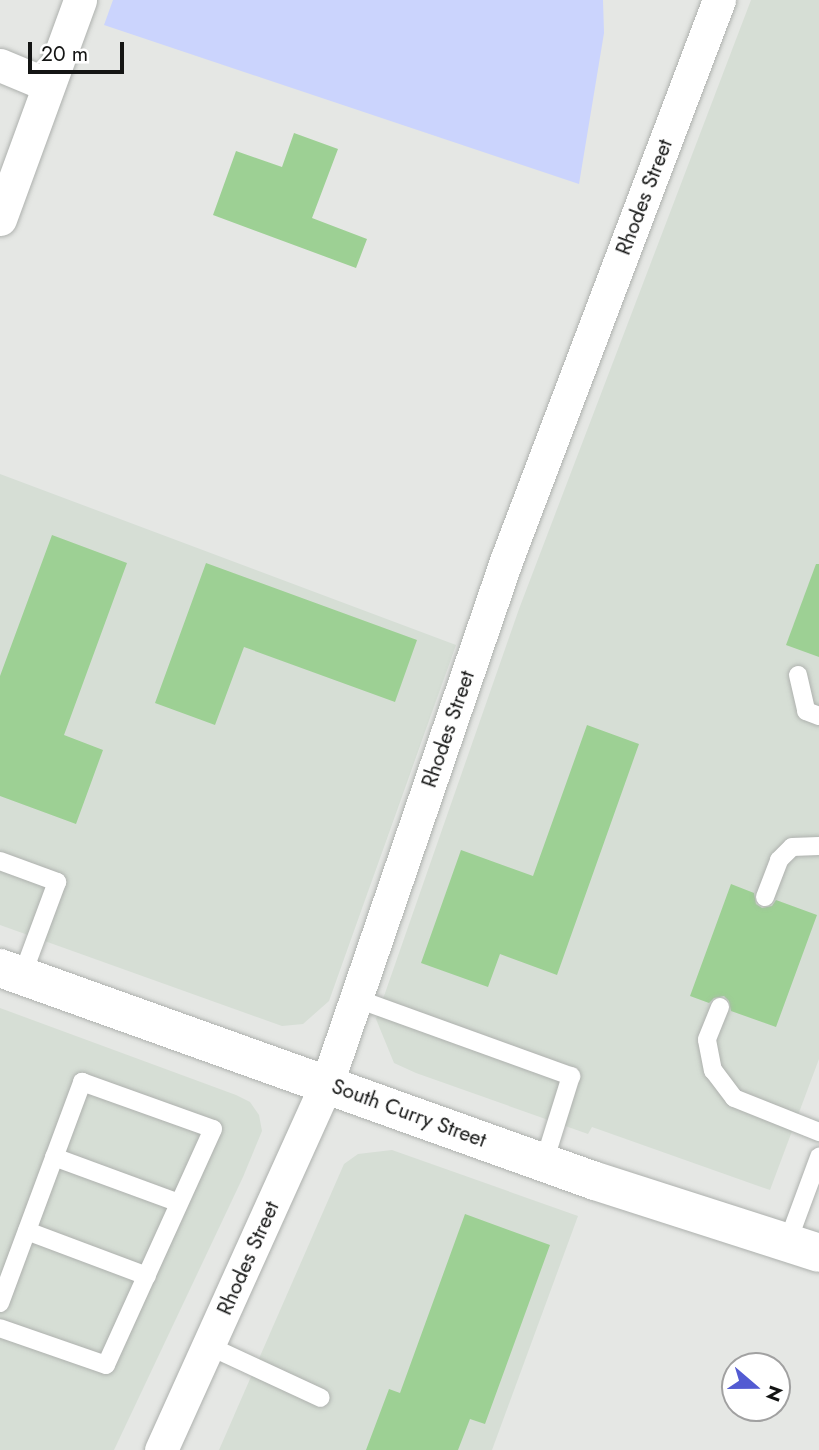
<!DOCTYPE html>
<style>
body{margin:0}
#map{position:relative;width:819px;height:1450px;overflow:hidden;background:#e5e7e4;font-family:Jost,sans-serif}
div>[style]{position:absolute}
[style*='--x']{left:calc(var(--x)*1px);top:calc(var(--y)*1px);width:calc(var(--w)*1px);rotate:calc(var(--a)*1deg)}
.built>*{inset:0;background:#d6ded5}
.green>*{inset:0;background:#cbd4fd}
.building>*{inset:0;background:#9dd094}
.roads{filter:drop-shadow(0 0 2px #aeb1ae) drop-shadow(0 0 2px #aeb1ae)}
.lane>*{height:18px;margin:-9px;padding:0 9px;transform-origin:9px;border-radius:9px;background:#fff}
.street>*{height:33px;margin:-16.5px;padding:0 16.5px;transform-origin:16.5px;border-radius:16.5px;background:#fff}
.secondary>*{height:38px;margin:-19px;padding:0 19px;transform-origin:19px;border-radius:19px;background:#fff}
span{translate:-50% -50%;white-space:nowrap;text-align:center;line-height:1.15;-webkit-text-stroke:5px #fff;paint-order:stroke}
.street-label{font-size:21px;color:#141514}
.north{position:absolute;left:721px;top:1352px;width:70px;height:70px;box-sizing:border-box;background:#fff;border:2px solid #a1a1a1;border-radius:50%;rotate:110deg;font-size:19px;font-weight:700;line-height:28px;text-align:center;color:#141514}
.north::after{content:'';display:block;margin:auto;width:24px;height:32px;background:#535bd2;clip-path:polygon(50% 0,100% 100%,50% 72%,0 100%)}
.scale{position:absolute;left:28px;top:42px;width:96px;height:32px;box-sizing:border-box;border:4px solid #141514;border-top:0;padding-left:9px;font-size:21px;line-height:24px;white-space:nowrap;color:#141514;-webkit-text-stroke:5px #fff;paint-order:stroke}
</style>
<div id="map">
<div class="built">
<i style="clip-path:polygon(751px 0,819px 0,819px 1059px,770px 1190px,592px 1127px,588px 1134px,416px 1073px,394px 1063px,376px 1019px,519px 609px)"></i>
<i style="clip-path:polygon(0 474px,456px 645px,329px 1001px,303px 1024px,282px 1026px,0 925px)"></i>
<i style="clip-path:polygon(0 1008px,236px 1095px,250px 1102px,259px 1115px,262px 1131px,243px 1177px,114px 1450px,0 1450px)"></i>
<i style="clip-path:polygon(392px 1150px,578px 1216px,492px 1450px,219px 1450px,344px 1164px,358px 1154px)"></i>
</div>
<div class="green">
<i style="clip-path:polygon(113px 0,603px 0,604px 33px,579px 184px,104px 25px)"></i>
</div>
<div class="building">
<i style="clip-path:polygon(294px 133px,338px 149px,312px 218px,367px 239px,356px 268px,213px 215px,236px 151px,282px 167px)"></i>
<i style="clip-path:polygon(52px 535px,127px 563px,64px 735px,103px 750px,76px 824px,0 796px,0 676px)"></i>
<i style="clip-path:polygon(206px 563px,417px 640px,395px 702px,244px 647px,215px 725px,155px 703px)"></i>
<i style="clip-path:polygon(816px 564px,819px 564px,819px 657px,786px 645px)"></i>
<i style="clip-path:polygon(587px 725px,639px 744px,557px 975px,500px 954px,488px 987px,421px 963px,461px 850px,533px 876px)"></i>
<i style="clip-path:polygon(731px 884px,754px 893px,756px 904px,762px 908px,772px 906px,776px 900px,817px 915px,776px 1027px,731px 1011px,729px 1001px,724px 996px,714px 998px,709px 1003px,690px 996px)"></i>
<i style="clip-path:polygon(465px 1214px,550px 1245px,485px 1424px,470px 1419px,458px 1450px,366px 1450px,389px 1389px,400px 1393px)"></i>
</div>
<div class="roads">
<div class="lane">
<i style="--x:798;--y:675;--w:37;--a:77"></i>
<i style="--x:806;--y:711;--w:14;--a:21"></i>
<i style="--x:0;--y:861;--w:61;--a:20.2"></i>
<i style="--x:57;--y:882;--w:100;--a:110.4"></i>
<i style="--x:765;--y:897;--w:40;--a:-69"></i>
<i style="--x:779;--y:860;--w:18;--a:-45"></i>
<i style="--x:792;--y:847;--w:27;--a:-2"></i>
<i style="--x:355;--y:998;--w:230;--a:19.9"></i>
<i style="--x:571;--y:1076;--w:90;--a:107.4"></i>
<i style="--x:720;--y:1007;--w:35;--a:112"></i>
<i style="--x:707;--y:1040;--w:31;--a:79"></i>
<i style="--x:713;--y:1070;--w:35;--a:53"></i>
<i style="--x:734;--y:1098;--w:92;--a:21.8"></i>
<i style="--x:54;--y:1157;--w:133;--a:20.2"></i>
<i style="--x:27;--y:1231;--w:128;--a:20.6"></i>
<i style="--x:788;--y:1241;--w:90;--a:-69.7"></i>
<i style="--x:0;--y:1303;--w:236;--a:-69.6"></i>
<i style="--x:82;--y:1082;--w:139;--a:19.7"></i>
<i style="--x:213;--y:1129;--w:259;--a:114.4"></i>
<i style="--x:106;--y:1365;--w:112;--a:-160.8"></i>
<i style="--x:209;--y:1346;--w:123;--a:24.9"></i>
</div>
<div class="street">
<i style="--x:0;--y:65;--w:52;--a:22.6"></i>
<i style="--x:0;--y:219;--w:233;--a:-69.9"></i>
<i style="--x:161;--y:1450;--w:403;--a:-65.7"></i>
<i style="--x:327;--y:1083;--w:552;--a:-71.07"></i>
<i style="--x:506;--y:561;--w:600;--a:-69.21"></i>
</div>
<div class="secondary">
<i style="--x:0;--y:968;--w:632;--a:19.7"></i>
<i style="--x:595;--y:1181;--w:235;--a:17.8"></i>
</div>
</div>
<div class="street-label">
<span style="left:644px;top:197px;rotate:-69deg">Rhodes Street</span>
<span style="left:448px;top:729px;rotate:-71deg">Rhodes Street</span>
<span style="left:409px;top:1113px;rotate:20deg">South Curry Street</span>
<span style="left:248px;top:1258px;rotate:-66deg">Rhodes Street</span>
</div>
<div class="north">N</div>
<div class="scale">20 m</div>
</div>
